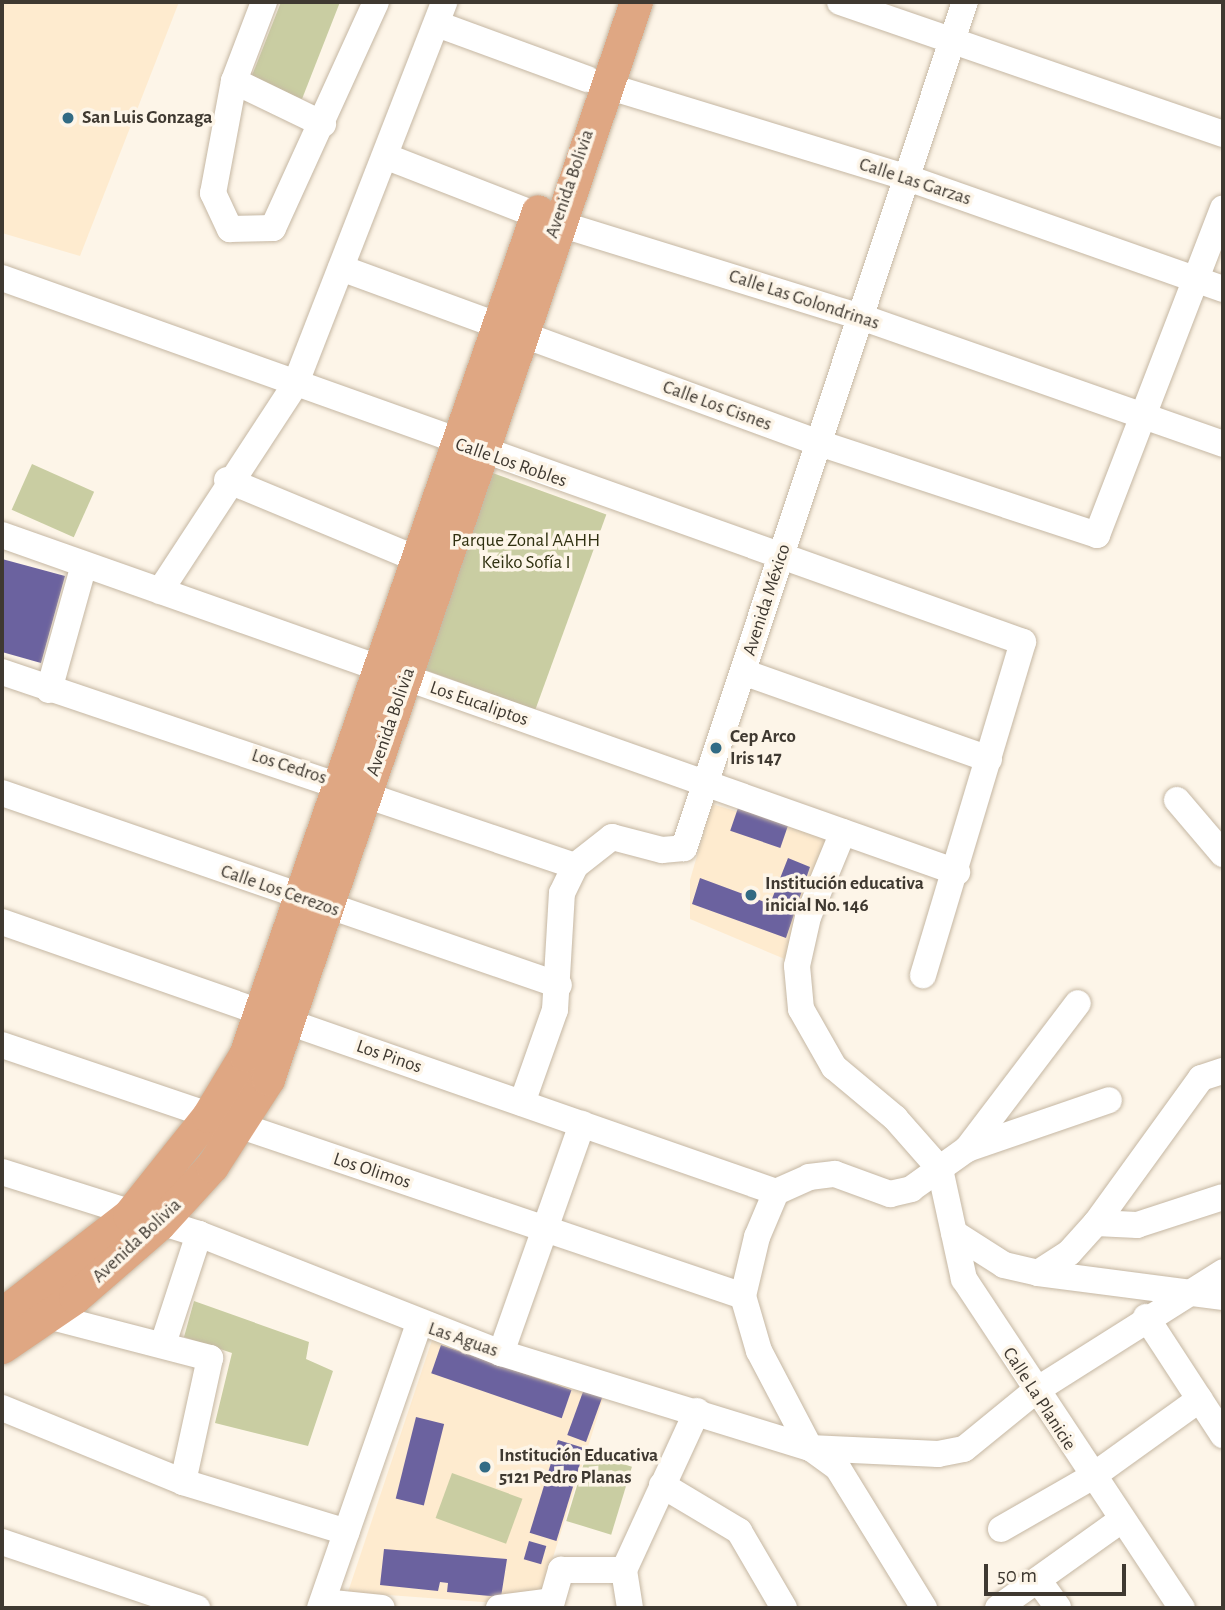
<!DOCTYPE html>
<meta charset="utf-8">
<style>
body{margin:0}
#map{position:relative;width:1225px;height:1610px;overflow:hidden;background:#fdf5e8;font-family:"Alegreya Sans",sans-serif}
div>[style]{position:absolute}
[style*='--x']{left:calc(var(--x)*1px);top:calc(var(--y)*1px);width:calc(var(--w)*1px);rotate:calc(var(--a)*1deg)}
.built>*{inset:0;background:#feebcf}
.green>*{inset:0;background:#c9cda2;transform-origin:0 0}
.building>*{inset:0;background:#6b629f;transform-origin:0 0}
.roads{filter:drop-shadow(0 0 2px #c5b7a3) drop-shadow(0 0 2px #c5b7a3)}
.minor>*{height:26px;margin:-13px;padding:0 13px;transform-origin:13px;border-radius:13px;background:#fff}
.major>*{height:33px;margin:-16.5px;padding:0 16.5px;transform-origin:16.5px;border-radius:16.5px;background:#dfa783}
.dots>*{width:19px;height:19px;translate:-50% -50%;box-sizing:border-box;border:4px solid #fdf5e8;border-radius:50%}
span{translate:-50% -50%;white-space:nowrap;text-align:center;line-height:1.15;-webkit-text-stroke:7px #fdf5e8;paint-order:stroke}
.poi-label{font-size:19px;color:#3f3931;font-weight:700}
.left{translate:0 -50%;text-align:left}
.street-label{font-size:19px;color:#3f3931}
.park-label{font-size:19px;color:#2f3010}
.frame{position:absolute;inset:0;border:4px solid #3f3931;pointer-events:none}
.scale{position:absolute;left:984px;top:1564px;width:142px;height:32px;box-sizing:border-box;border:4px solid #3f3931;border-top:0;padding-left:9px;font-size:21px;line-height:24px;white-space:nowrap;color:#3f3931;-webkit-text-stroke:5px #fdf5e8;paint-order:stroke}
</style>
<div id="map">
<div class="built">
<i style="clip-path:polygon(2px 2px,179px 2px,80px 256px,2px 233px)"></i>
<i style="clip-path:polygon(712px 804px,830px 839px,787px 960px,690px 919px,690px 880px)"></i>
<i style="clip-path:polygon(438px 1338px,604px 1396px,543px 1589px,496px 1603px,348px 1592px,432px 1340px)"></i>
</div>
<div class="green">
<i style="clip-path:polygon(281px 2px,340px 2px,302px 99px,251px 78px)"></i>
<i style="left:32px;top:464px;width:68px;height:50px;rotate:24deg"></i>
<i style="left:487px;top:471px;width:127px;height:208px;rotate:20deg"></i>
<i style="clip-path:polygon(194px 1301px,309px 1342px,306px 1359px,333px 1371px,308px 1446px,215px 1423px,232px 1353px,184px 1337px)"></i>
<i style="left:587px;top:1453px;width:47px;height:71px;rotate:17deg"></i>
<i style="left:452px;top:1473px;width:75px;height:48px;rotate:20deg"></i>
</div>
<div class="building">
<i style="clip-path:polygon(2px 559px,65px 576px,41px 663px,2px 652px)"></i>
<i style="left:738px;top:808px;width:53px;height:24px;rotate:19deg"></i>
<i style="clip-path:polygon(788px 858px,810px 867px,786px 938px,692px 904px,700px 878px,770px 904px)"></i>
<i style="left:441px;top:1345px;width:138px;height:30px;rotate:19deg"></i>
<i style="left:584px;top:1389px;width:20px;height:49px;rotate:20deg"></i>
<i style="left:416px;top:1417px;width:29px;height:84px;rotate:14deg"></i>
<i style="left:558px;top:1440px;width:28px;height:97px;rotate:17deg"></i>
<i style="left:529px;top:1541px;width:18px;height:19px;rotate:16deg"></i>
<i style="clip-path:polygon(384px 1549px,507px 1559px,501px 1597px,447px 1592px,448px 1583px,440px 1582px,438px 1591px,380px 1585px)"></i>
</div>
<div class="roads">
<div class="minor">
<i style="--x:264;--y:2;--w:85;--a:110.8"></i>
<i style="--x:234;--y:81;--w:114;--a:100.6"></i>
<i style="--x:213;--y:193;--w:40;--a:65"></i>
<i style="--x:230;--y:229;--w:43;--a:-1.3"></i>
<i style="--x:273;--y:228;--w:248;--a:-65.5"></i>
<i style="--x:840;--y:2;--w:405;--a:19"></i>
<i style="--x:437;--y:24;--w:160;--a:20.1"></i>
<i style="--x:234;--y:81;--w:99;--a:25.8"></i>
<i style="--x:604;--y:85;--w:315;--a:17"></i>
<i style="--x:905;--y:177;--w:337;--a:19.4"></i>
<i style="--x:385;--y:156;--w:185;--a:21.3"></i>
<i style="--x:557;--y:223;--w:318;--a:17.2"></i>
<i style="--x:861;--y:317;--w:384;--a:19.3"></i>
<i style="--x:341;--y:268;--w:509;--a:20.11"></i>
<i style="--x:819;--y:443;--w:293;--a:18.3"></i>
<i style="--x:1097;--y:535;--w:350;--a:-68.9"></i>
<i style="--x:2;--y:278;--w:1084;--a:19.62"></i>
<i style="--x:1023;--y:642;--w:348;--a:106.7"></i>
<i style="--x:227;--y:480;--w:226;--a:22.6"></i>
<i style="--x:2;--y:535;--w:1013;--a:19.44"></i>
<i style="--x:160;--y:591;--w:246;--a:-56.8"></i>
<i style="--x:295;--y:385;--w:411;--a:-68.7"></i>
<i style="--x:2;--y:672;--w:605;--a:18.7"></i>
<i style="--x:743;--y:672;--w:261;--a:19.5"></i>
<i style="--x:49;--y:690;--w:130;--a:-74.4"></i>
<i style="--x:2;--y:793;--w:589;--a:19.02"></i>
<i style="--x:1177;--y:800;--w:71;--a:49.6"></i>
<i style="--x:843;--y:832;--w:92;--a:112.4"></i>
<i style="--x:808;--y:917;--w:50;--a:102.7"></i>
<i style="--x:797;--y:966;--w:43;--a:84.7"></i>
<i style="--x:801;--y:1009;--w:67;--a:60.4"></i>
<i style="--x:834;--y:1067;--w:80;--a:39.9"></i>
<i style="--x:895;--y:1118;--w:68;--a:48.6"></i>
<i style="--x:940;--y:1169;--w:113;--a:77.7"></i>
<i style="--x:964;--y:1279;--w:395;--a:56.5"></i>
<i style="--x:2;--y:922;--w:820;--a:19.23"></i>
<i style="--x:2;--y:1045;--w:782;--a:18.71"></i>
<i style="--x:522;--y:1103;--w:99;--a:-70.5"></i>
<i style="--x:555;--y:1010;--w:117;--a:-86.6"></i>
<i style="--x:562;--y:893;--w:30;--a:-64"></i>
<i style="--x:575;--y:866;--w:47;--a:-38.1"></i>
<i style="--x:612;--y:837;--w:52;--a:14.6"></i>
<i style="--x:662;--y:850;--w:22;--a:-5"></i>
<i style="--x:684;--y:848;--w:891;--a:-71.63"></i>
<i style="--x:967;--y:1149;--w:183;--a:-52.8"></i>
<i style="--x:2;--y:1172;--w:207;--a:17.5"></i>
<i style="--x:199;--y:1234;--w:325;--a:21.5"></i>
<i style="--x:501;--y:1353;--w:323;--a:17.1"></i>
<i style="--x:810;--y:1448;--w:128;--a:2.7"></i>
<i style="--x:938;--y:1454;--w:26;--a:-11"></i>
<i style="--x:964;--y:1449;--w:92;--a:-39.2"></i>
<i style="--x:1035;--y:1391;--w:222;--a:-32.3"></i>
<i style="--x:1096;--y:1223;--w:41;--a:2.8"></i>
<i style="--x:1137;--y:1225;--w:90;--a:-18"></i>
<i style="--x:954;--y:1233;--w:59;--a:32.6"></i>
<i style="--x:1004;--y:1265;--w:35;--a:13"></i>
<i style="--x:1038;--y:1273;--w:187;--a:7.4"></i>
<i style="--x:1038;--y:1273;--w:37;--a:-33"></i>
<i style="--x:1069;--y:1253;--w:40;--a:-48"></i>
<i style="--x:1096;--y:1223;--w:179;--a:-54.1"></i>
<i style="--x:1201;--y:1078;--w:23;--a:-18"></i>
<i style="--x:36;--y:1313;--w:180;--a:14.5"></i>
<i style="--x:210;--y:1358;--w:127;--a:102.3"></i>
<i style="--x:1146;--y:1317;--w:141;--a:56.9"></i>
<i style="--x:163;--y:1344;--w:116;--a:-71.9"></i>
<i style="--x:501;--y:1353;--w:243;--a:-70.5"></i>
<i style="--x:2;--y:1408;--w:196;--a:22.2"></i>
<i style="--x:183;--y:1482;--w:171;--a:17"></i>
<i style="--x:662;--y:1485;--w:90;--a:30.9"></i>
<i style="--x:739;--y:1531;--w:89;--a:59.7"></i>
<i style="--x:1001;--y:1529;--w:103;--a:-29.8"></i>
<i style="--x:1090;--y:1478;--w:135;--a:-35.7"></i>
<i style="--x:2;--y:1542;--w:206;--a:18.7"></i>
<i style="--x:1038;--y:1580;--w:34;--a:54"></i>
<i style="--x:323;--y:1602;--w:59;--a:5.8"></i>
<i style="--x:320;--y:1608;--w:301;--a:-70.8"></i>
<i style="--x:499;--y:1608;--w:53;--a:-7.5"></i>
<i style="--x:550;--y:1608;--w:40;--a:-74"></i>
<i style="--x:561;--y:1570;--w:63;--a:0"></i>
<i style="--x:630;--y:1608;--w:38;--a:-99"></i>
<i style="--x:624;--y:1570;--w:175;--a:-65.3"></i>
<i style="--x:924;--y:1608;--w:164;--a:-121.6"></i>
<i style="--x:838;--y:1468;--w:34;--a:-144"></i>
<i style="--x:810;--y:1448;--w:110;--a:-117.7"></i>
<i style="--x:759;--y:1351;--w:57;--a:-106.2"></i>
<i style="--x:743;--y:1296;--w:61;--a:-76.7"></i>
<i style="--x:757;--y:1237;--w:49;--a:-67.1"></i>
<i style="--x:776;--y:1192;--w:36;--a:-24"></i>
<i style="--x:809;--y:1177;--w:26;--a:-7"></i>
<i style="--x:835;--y:1174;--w:59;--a:20"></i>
<i style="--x:890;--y:1194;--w:22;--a:-13"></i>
<i style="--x:911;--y:1189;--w:69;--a:-35.5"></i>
<i style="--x:967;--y:1149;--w:150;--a:-19"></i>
<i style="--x:998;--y:1608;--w:150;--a:-35.5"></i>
</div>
<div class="major">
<i style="--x:2;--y:1314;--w:161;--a:-37.9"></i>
<i style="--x:129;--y:1215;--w:127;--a:-51.4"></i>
<i style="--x:208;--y:1116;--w:71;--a:-58.8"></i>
<i style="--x:245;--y:1055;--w:893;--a:-70.86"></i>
<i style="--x:2;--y:1347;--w:88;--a:-34.4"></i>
<i style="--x:75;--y:1297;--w:111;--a:-41"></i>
<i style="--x:159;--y:1224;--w:79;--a:-47.6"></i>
<i style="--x:212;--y:1166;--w:103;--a:-57.2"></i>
<i style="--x:268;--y:1079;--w:1138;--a:-71.14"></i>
</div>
</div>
<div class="dots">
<i style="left:68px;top:118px;background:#326b84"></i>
<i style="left:716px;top:748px;background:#326b84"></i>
<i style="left:751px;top:895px;background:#326b84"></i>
<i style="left:485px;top:1467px;background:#326b84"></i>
</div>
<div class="poi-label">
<span class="left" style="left:82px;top:118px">San Luis Gonzaga</span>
<span class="left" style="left:730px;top:748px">Cep Arco<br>Iris 147</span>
<span class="left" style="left:765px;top:895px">Institución educativa<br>inicial No. 146</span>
<span class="left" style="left:499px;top:1467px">Institución Educativa<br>5121 Pedro Planas</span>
</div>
<div class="street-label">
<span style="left:915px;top:182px;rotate:18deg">Calle Las Garzas</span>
<span style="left:570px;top:184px;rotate:-71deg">Avenida Bolivia</span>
<span style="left:804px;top:300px;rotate:18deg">Calle Las Golondrinas</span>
<span style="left:717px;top:406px;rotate:20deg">Calle Los Cisnes</span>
<span style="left:511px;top:463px;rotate:19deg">Calle Los Robles</span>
<span style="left:767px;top:600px;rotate:-72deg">Avenida México</span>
<span style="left:479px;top:704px;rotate:19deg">Los Eucaliptos</span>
<span style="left:391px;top:722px;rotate:-71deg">Avenida Bolivia</span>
<span style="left:289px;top:767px;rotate:18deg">Los Cedros</span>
<span style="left:280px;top:891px;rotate:19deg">Calle Los Cerezos</span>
<span style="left:389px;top:1057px;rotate:19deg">Los Pinos</span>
<span style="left:372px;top:1171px;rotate:18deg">Los Olimos</span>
<span style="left:137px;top:1241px;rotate:-43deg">Avenida Bolivia</span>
<span style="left:463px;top:1340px;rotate:19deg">Las Aguas</span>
<span style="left:1039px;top:1399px;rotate:57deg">Calle La Planicie</span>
</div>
<div class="park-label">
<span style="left:526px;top:552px">Parque Zonal AAHH<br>Keiko Sofía I</span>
</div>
<div class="frame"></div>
<div class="scale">50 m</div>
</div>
